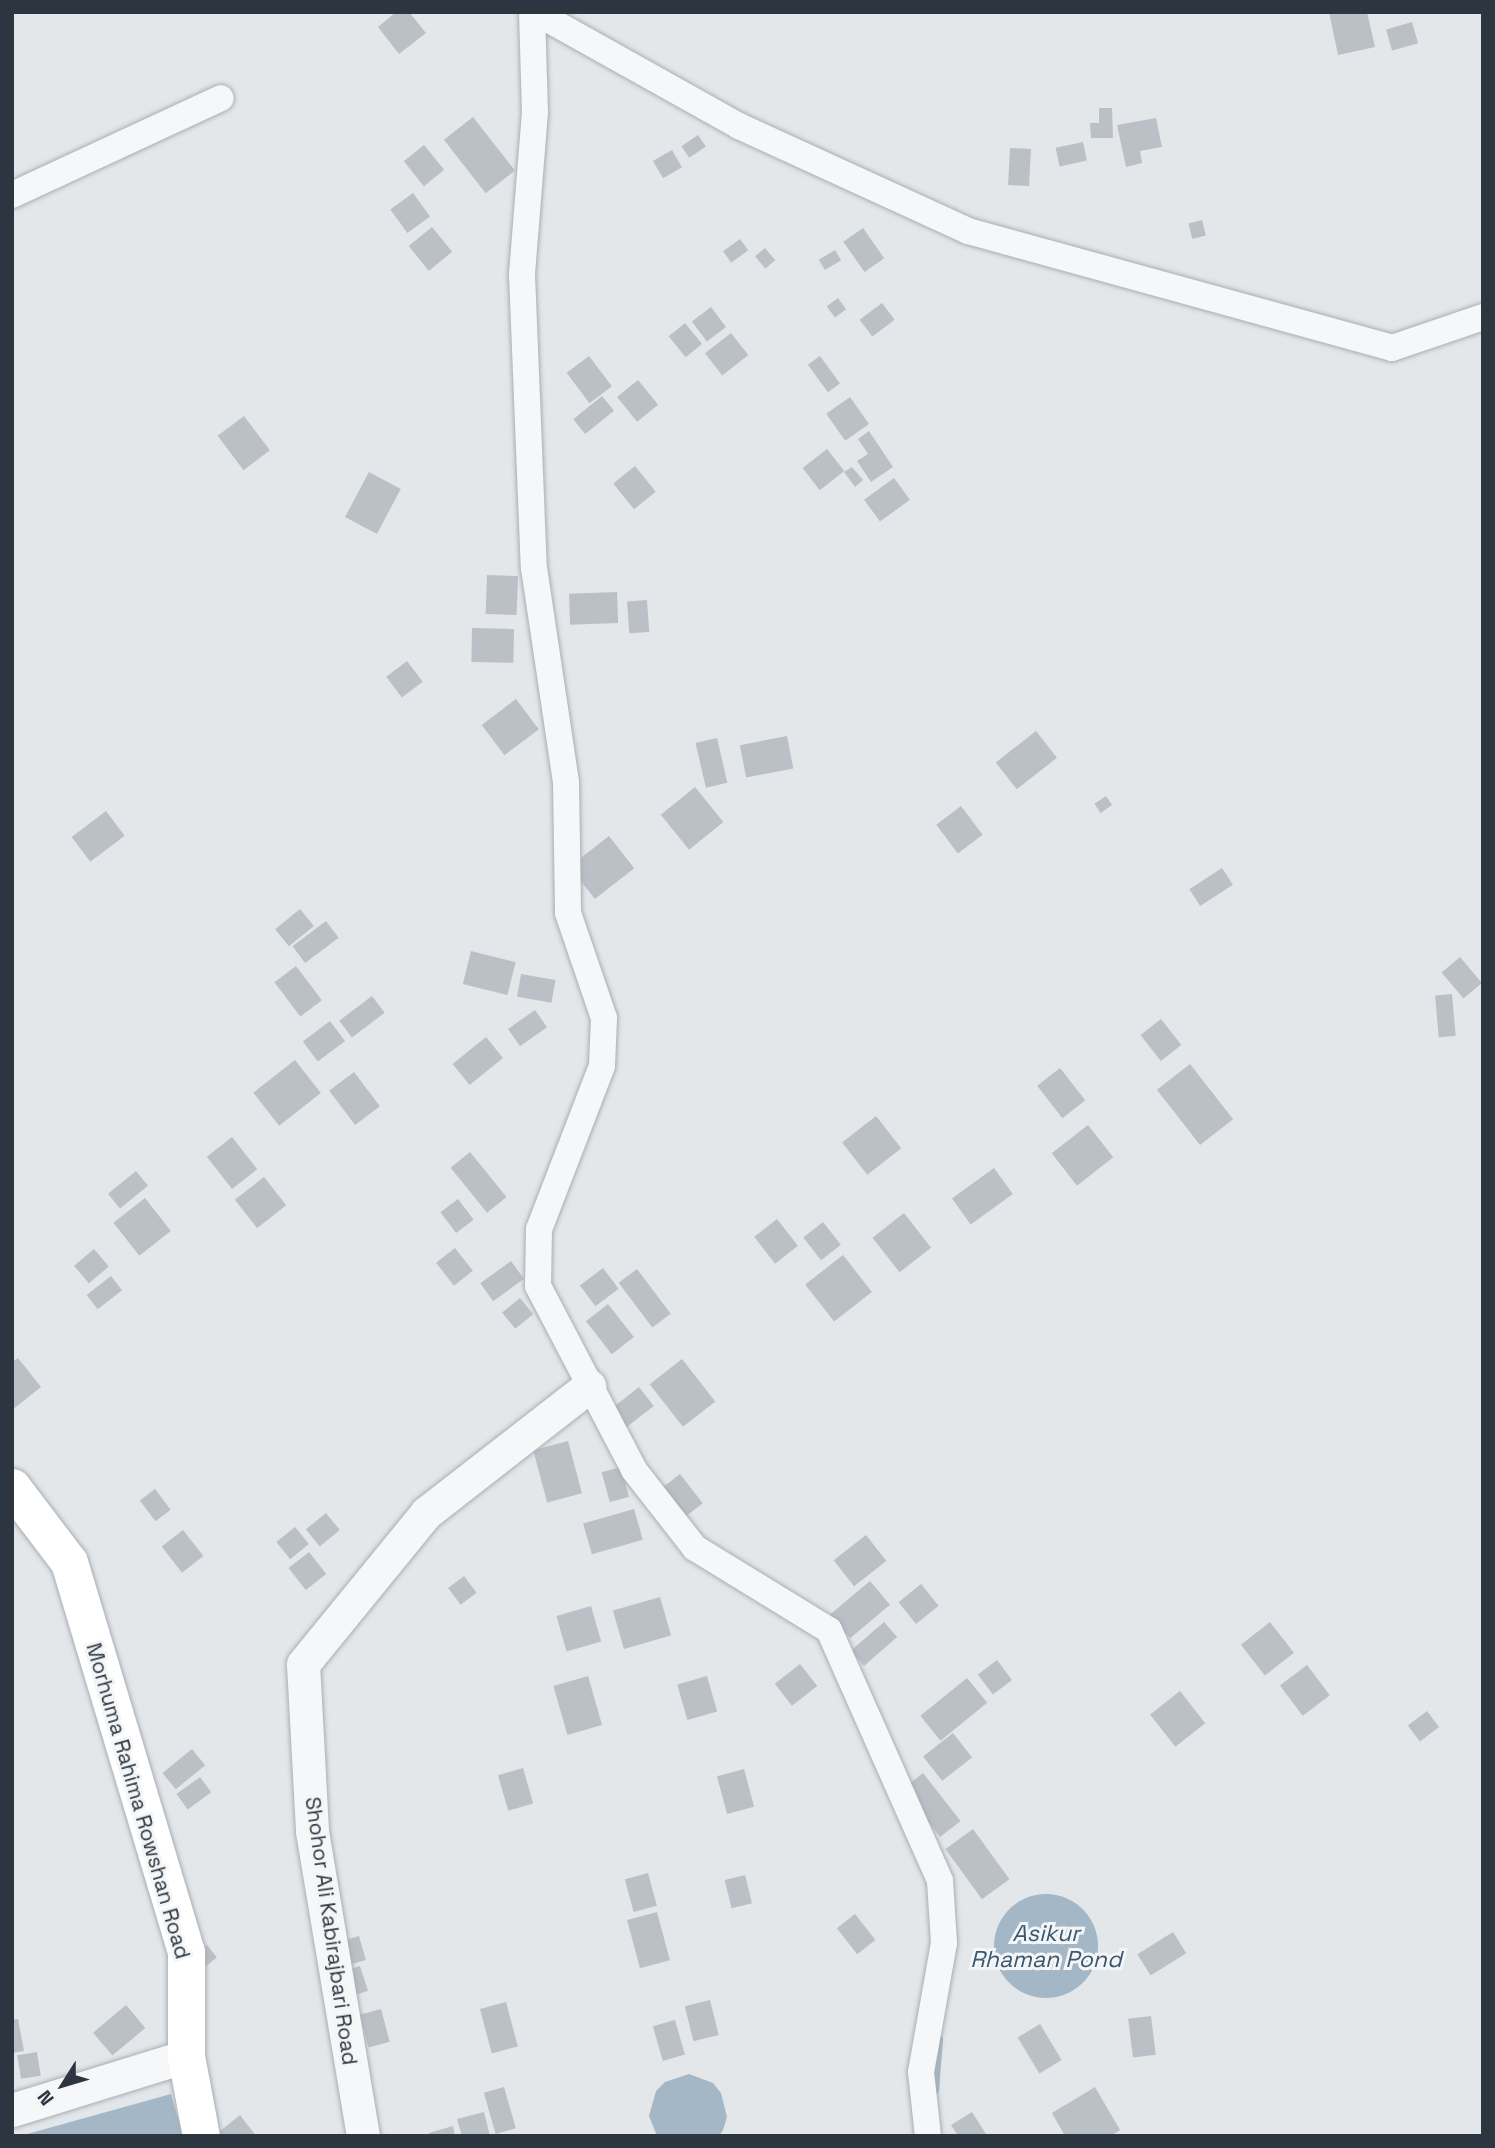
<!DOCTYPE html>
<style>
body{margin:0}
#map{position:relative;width:1495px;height:2148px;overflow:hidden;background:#e3e7ea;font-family:"Space Grotesk",sans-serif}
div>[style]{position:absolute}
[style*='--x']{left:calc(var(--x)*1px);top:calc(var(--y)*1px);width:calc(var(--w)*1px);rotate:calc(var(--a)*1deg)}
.water>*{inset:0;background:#a3b7c6}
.round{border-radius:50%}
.stream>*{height:7px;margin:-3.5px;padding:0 3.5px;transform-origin:3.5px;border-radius:3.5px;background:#a3b7c6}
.building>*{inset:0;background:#bbc0c6;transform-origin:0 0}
.roads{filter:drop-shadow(0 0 2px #a9aeb4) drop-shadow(0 0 2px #a9aeb4)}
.minor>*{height:26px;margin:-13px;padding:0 13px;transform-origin:13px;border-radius:13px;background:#f6f7f9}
.tertiary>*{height:33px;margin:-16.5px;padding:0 16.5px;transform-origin:16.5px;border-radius:16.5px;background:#f6f7f9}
.secondary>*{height:37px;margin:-18.5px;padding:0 18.5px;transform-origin:18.5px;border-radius:18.5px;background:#fff}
span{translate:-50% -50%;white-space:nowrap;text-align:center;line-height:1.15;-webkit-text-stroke:6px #f3f5f7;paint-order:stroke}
.street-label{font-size:21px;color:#2d3640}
.water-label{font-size:23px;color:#3b5870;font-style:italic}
.frame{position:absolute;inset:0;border:14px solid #2d3640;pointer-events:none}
.north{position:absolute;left:28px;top:2050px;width:70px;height:70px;-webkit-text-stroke:5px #f3f5f7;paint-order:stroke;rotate:233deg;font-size:19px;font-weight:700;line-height:28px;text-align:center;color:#2d3640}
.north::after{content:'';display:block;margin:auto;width:24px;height:32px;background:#2d3640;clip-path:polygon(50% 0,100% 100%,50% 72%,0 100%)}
</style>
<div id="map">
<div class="water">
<i class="round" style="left:994px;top:1894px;width:104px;height:104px"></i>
<i style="clip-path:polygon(689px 2074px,713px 2083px,721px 2093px,727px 2117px,723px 2130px,719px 2136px,657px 2136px,649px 2116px,656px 2091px,665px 2082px)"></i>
<i style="clip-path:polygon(171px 2094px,183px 2136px,20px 2136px)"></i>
</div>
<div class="stream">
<i style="--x:935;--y:2090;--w:51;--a:-85.5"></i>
</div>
<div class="building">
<i style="clip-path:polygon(396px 12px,409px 12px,426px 33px,399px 54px,378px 27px)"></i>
<i style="clip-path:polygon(1329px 12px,1367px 12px,1375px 47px,1338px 55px)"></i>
<i style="left:1412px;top:22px;width:22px;height:27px;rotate:74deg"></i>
<i style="clip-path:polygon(1099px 108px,1112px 108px,1113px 138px,1091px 138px,1090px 123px,1099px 123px)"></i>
<i style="left:473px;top:117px;width:68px;height:37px;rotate:52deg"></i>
<i style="clip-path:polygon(1156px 118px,1162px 147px,1140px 151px,1142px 163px,1126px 167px,1117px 125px)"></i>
<i style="left:698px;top:135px;width:14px;height:20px;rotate:56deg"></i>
<i style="left:1083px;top:142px;width:19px;height:28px;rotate:78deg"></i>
<i style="left:424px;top:145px;width:32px;height:26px;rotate:51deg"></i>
<i style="left:1010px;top:148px;width:21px;height:37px;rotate:3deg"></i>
<i style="left:672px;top:150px;width:20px;height:22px;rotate:60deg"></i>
<i style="left:413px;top:193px;width:29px;height:28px;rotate:54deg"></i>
<i style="left:1202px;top:220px;width:16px;height:14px;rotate:76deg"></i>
<i style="left:432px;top:227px;width:32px;height:30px;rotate:51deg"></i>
<i style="left:863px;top:228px;width:37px;height:24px;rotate:55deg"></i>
<i style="left:740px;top:239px;width:14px;height:21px;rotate:54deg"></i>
<i style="left:765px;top:248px;width:16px;height:13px;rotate:50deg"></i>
<i style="left:835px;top:250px;width:12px;height:19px;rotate:59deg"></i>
<i style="left:838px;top:298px;width:14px;height:14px;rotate:54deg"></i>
<i style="left:882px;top:303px;width:21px;height:28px;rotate:53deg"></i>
<i style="left:711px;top:307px;width:25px;height:24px;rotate:53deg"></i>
<i style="left:685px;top:323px;width:27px;height:21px;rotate:51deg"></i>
<i style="left:731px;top:333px;width:28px;height:33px;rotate:52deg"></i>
<i style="left:589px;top:356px;width:38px;height:28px;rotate:53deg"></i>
<i style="left:820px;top:356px;width:34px;height:15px;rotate:54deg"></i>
<i style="left:638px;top:380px;width:32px;height:27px;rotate:51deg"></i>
<i style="left:602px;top:396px;width:19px;height:37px;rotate:51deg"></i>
<i style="left:850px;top:397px;width:33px;height:29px;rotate:55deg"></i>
<i style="left:244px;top:416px;width:43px;height:33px;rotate:53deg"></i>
<i style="clip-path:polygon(869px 431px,893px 467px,871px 482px,857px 461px,868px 454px,858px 439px)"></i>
<i style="left:827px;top:449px;width:28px;height:31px;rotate:52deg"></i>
<i style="left:635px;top:466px;width:33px;height:28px;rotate:51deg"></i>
<i style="clip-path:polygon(852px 467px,863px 480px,855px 487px,844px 472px)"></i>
<i style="left:369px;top:472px;width:36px;height:51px;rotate:28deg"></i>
<i style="left:894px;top:478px;width:27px;height:37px;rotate:54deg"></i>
<i style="left:487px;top:575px;width:31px;height:39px;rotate:2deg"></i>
<i style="left:617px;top:592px;width:31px;height:48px;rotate:88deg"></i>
<i style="left:647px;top:600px;width:32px;height:20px;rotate:86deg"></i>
<i style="left:472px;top:628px;width:42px;height:34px;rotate:1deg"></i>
<i style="left:407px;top:661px;width:26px;height:26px;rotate:53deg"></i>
<i style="left:516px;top:699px;width:38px;height:43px;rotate:53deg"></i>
<i style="left:1036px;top:731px;width:34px;height:51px;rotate:52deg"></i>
<i style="left:787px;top:736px;width:33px;height:48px;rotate:79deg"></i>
<i style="left:717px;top:738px;width:46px;height:22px;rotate:77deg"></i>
<i style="left:695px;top:787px;width:45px;height:44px;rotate:51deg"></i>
<i style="left:1106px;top:796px;width:11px;height:14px;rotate:56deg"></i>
<i style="left:961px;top:806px;width:36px;height:31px;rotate:53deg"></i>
<i style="left:106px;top:811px;width:31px;height:43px;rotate:53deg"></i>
<i style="left:609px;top:836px;width:41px;height:50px;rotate:52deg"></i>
<i style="left:1222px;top:868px;width:20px;height:39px;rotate:57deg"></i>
<i style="left:300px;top:909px;width:22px;height:32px;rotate:51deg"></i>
<i style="left:326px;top:921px;width:21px;height:42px;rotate:53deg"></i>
<i style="left:471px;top:951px;width:46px;height:34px;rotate:14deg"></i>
<i style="left:1460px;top:957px;width:34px;height:24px;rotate:50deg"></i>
<i style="left:296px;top:966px;width:43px;height:27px;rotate:53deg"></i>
<i style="left:521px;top:974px;width:35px;height:23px;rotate:10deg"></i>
<i style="left:1452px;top:994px;width:42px;height:17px;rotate:85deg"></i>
<i style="left:372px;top:996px;width:21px;height:41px;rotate:53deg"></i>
<i style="left:535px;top:1010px;width:21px;height:33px;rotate:55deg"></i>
<i style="left:1161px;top:1019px;width:33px;height:26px;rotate:52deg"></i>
<i style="left:330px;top:1021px;width:25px;height:34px;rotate:53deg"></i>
<i style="left:486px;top:1037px;width:27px;height:43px;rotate:51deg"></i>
<i style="left:295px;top:1060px;width:42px;height:53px;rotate:52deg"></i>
<i style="left:1190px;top:1064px;width:70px;height:42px;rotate:52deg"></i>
<i style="left:1060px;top:1068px;width:41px;height:29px;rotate:52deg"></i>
<i style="left:354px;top:1072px;width:43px;height:31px;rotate:53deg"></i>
<i style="left:876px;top:1116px;width:41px;height:43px;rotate:52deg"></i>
<i style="left:1088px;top:1125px;width:41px;height:46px;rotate:52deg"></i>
<i style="left:232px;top:1137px;width:41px;height:32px;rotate:52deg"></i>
<i style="left:470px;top:1152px;width:58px;height:25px;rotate:51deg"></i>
<i style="left:994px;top:1168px;width:32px;height:52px;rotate:54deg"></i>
<i style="left:136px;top:1171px;width:19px;height:36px;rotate:51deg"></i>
<i style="left:264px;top:1177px;width:36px;height:37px;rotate:52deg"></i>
<i style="left:145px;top:1198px;width:42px;height:40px;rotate:52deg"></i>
<i style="left:458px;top:1199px;width:26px;height:22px;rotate:53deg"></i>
<i style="left:904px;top:1213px;width:44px;height:40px;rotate:52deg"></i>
<i style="left:777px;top:1219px;width:34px;height:29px;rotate:52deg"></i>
<i style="left:823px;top:1222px;width:29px;height:25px;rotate:52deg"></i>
<i style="left:455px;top:1248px;width:29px;height:24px;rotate:52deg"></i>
<i style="left:94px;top:1249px;width:23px;height:26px;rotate:50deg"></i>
<i style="left:843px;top:1255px;width:47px;height:48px;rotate:52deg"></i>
<i style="left:511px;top:1261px;width:22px;height:38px;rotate:54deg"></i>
<i style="left:603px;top:1268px;width:26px;height:29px;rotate:53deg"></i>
<i style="left:637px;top:1269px;width:56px;height:23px;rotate:53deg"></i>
<i style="left:111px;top:1276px;width:18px;height:31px;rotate:52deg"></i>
<i style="left:520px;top:1298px;width:21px;height:23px;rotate:51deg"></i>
<i style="left:608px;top:1304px;width:42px;height:28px;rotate:52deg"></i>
<i style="clip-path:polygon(18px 1358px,41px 1387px,12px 1410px,12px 1362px)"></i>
<i style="left:682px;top:1359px;width:54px;height:41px;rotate:52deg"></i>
<i style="left:639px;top:1387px;width:24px;height:36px;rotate:52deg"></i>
<i style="left:568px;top:1441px;width:54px;height:36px;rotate:75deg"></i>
<i style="left:621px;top:1467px;width:31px;height:20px;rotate:75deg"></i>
<i style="left:680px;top:1474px;width:37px;height:27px;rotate:52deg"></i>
<i style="left:155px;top:1489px;width:26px;height:19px;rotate:53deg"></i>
<i style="left:634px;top:1509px;width:32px;height:53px;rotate:74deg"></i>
<i style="left:326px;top:1513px;width:22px;height:26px;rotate:51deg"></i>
<i style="left:295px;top:1527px;width:22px;height:24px;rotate:51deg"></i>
<i style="left:183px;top:1530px;width:33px;height:27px;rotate:52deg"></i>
<i style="left:866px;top:1535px;width:33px;height:41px;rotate:52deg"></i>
<i style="left:309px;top:1552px;width:28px;height:26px;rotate:52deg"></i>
<i style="left:464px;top:1576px;width:21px;height:20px;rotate:53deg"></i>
<i style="left:870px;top:1581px;width:31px;height:52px;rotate:50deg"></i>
<i style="left:921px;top:1584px;width:28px;height:29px;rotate:51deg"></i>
<i style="left:660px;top:1597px;width:40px;height:49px;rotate:74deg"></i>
<i style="left:591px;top:1606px;width:37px;height:36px;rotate:74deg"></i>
<i style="left:884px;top:1622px;width:20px;height:44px;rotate:49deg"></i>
<i style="left:1270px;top:1622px;width:39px;height:37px;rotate:52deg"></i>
<i style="left:997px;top:1660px;width:25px;height:24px;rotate:53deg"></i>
<i style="left:800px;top:1664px;width:28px;height:32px;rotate:52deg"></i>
<i style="left:1307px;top:1665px;width:38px;height:34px;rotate:53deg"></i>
<i style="left:588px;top:1676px;width:51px;height:36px;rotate:74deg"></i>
<i style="left:707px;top:1676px;width:37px;height:31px;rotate:74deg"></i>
<i style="left:967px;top:1678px;width:32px;height:60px;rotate:51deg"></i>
<i style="left:1180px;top:1691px;width:41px;height:38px;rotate:52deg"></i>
<i style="left:1427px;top:1711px;width:20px;height:24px;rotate:53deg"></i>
<i style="left:953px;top:1733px;width:31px;height:38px;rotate:52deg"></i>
<i style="left:192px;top:1749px;width:21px;height:38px;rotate:51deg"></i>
<i style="left:523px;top:1768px;width:37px;height:26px;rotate:74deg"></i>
<i style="left:744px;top:1769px;width:39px;height:28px;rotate:75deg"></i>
<i style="left:923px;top:1773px;width:61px;height:26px;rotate:52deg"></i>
<i style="left:200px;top:1777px;width:19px;height:29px;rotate:54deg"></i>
<i style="left:973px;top:1829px;width:62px;height:34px;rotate:54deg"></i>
<i style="left:648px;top:1873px;width:34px;height:24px;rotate:75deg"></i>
<i style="left:745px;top:1875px;width:29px;height:21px;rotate:76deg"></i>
<i style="left:657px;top:1912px;width:50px;height:31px;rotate:75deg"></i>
<i style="left:855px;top:1914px;width:33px;height:23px;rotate:52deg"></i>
<i style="left:1173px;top:1932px;width:25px;height:42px;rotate:58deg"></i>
<i style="left:359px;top:1936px;width:25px;height:25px;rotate:74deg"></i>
<i style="left:207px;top:1945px;width:16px;height:21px;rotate:52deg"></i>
<i style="left:360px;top:1966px;width:26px;height:16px;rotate:72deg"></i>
<i style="left:710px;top:2000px;width:36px;height:26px;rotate:76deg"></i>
<i style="left:506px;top:2002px;width:46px;height:27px;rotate:75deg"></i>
<i style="left:126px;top:2005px;width:30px;height:43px;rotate:50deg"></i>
<i style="left:381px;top:2009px;width:34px;height:22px;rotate:75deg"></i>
<i style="left:1151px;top:2016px;width:39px;height:23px;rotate:83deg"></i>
<i style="clip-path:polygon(18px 2019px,24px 2051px,12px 2053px,12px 2020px)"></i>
<i style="left:675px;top:2020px;width:36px;height:23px;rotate:74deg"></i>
<i style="left:1040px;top:2024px;width:42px;height:26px;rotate:59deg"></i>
<i style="left:37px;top:2052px;width:24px;height:20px;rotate:81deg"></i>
<i style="left:504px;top:2087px;width:43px;height:21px;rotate:74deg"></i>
<i style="clip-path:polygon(1095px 2087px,1120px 2130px,1111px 2136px,1065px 2136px,1052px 2113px)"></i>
<i style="clip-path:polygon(484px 2112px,490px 2136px,462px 2136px,457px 2119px)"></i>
<i style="clip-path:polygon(972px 2112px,986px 2134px,958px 2136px,951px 2125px)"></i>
<i style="clip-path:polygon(240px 2115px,256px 2136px,214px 2136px)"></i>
<i style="clip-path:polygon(453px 2126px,455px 2136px,429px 2136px,429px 2133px)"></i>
</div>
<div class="roads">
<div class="minor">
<i style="--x:532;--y:12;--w:100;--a:88.3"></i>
<i style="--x:535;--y:112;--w:163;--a:94.6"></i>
<i style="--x:522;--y:274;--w:294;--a:87.7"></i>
<i style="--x:534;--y:568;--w:216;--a:81.5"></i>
<i style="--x:566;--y:782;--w:131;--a:89.1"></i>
<i style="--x:568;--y:913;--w:111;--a:71.1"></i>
<i style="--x:604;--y:1018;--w:48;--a:92.4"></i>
<i style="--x:602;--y:1066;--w:175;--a:111.1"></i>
<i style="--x:539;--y:1229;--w:57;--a:91"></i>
<i style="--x:538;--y:1286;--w:208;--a:62.4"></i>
<i style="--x:634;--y:1470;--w:99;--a:52"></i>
<i style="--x:695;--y:1548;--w:157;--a:31.5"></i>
<i style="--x:829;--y:1630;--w:274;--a:66.1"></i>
<i style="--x:940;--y:1881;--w:62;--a:86.3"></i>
<i style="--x:944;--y:1943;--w:131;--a:100.1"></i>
<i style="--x:921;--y:2072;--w:64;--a:83.8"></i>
<i style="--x:535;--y:12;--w:234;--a:29.2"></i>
<i style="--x:739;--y:126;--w:252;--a:24.6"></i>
<i style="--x:968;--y:231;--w:440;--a:15.4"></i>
<i style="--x:1392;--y:348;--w:96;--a:-18.8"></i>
<i style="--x:12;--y:195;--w:230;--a:-24.9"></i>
</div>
<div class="tertiary">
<i style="--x:12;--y:2110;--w:182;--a:-17.2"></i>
<i style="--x:363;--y:2136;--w:310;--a:-99.5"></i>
<i style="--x:312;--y:1830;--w:166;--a:-93.1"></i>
<i style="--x:303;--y:1664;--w:195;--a:-50.8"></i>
<i style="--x:426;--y:1513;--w:207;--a:-37.9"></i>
</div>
<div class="secondary">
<i style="--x:12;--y:1487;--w:94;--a:52.8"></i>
<i style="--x:69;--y:1562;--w:407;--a:73.3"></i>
<i style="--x:186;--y:1952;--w:104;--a:90"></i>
<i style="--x:186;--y:2056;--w:81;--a:79.4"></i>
</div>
</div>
<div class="street-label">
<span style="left:138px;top:1801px;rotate:74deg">Morhuma Rahima Rowshan Road</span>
<span style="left:331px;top:1931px;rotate:82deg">Shohor Ali Kabirajbari Road</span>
</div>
<div class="water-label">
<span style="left:1046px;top:1946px">Asikur<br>Rhaman Pond</span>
</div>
<div class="frame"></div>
<div class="north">N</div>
</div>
